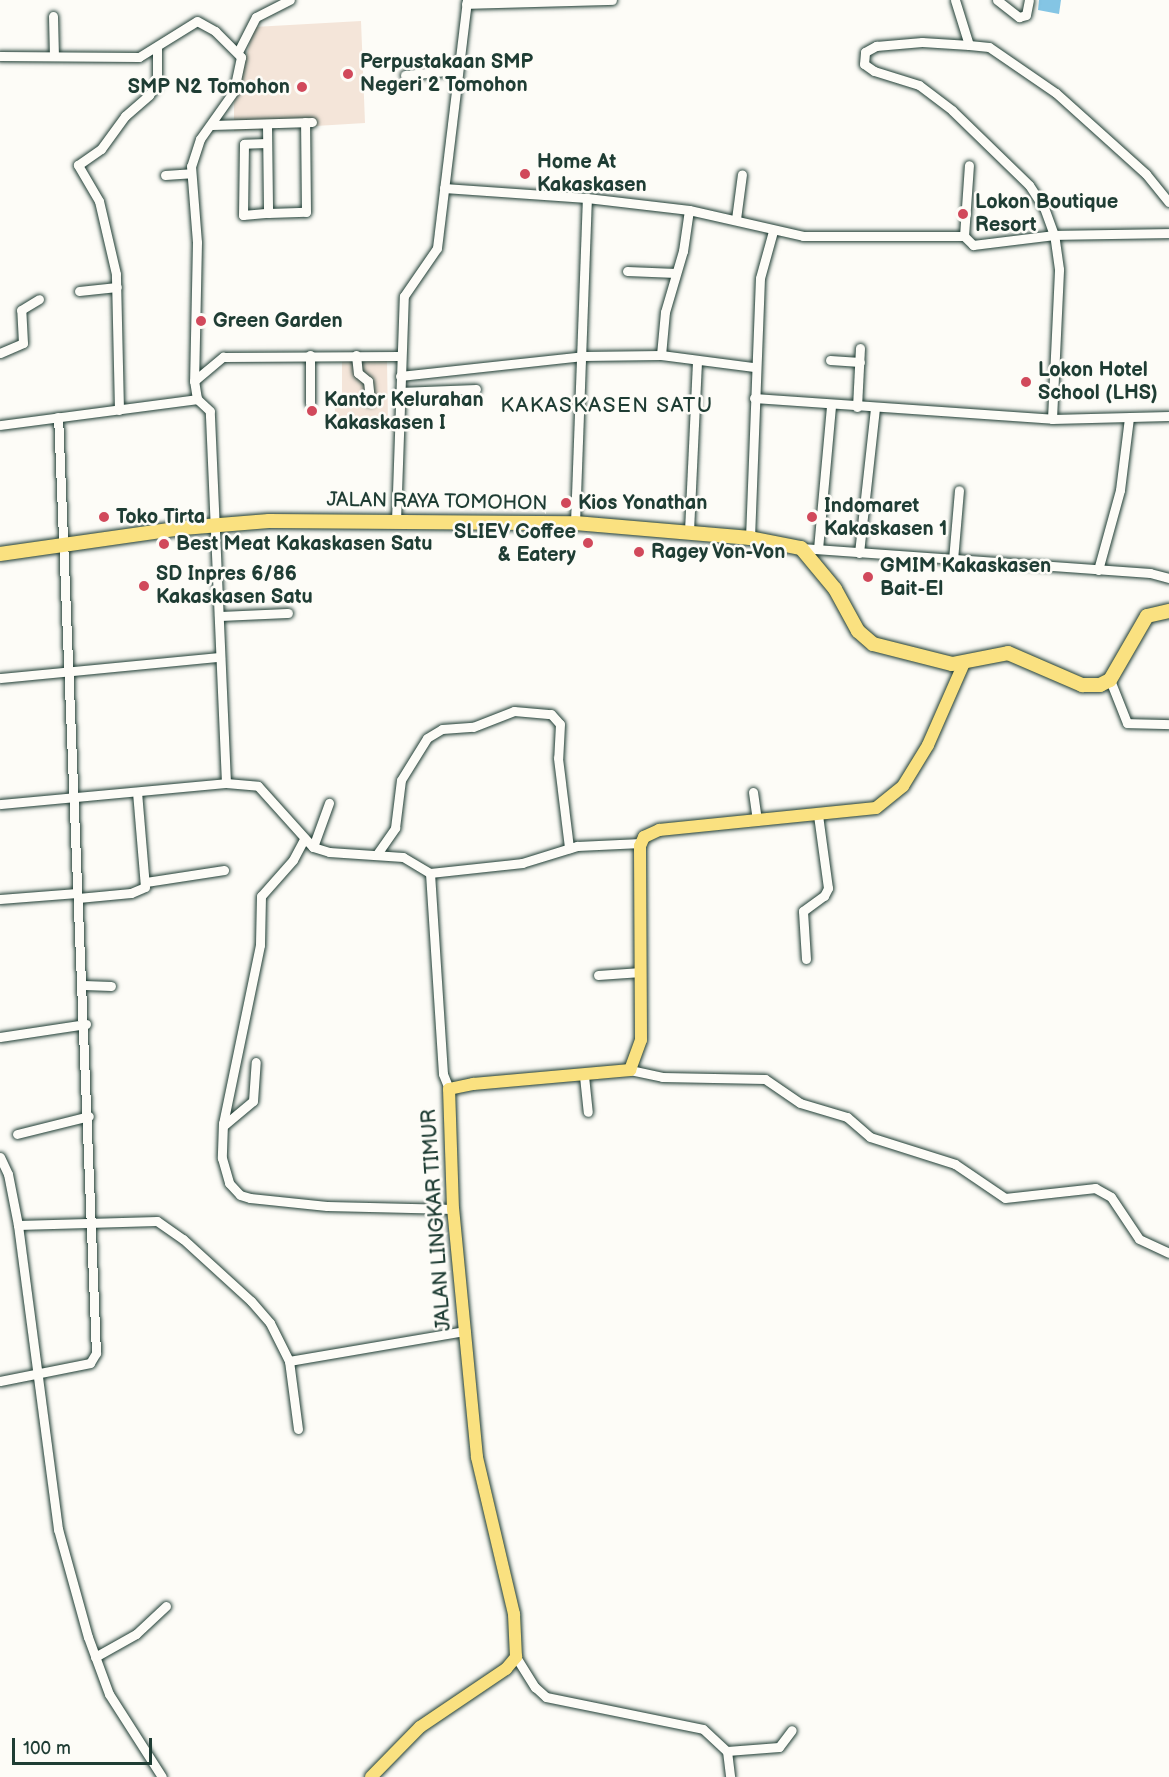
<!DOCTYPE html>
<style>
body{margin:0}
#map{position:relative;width:1169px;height:1777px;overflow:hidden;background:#fdfcf7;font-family:"Balsamiq Sans",sans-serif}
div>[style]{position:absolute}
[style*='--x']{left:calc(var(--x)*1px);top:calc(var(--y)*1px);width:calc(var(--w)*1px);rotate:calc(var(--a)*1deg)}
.built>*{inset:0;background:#f4e5d9}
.water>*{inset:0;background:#84c5e4}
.roads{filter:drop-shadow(0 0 2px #1f3d34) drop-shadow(0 0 2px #1f3d34)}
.minor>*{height:9px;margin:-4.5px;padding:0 4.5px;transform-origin:4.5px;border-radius:4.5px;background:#fdfcf7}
.major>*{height:12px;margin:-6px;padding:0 6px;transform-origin:6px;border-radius:6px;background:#fae180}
.highway>*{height:14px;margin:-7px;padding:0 7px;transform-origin:7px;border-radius:7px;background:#fae180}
.dots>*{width:16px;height:16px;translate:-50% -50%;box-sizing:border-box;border:3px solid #fdfcf7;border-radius:50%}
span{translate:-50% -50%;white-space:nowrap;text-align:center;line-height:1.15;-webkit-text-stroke:5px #fdfcf7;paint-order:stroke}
.poi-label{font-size:20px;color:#1f3d34;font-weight:700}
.left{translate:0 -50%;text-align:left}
.right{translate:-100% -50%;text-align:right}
.street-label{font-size:20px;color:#1f3d34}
.neighbourhood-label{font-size:21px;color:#1f3d34;letter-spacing:1.5px}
.scale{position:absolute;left:12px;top:1738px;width:140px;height:27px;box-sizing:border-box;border:3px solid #1f3d34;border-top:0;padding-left:8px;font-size:18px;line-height:21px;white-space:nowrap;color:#1f3d34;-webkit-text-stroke:4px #fdfcf7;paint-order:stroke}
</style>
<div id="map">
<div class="built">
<i style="clip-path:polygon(361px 21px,365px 123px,234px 131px,234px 103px,254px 27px)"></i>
<i style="clip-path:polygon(387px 360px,388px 422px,335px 422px,335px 405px,342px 404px,342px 361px)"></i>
</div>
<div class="water">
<i style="clip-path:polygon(1039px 0,1061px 0,1059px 14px,1038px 10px)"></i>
</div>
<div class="roads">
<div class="minor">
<i style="--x:997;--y:0;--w:28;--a:38"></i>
<i style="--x:1019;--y:17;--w:7;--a:-16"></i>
<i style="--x:1026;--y:15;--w:15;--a:-79"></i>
<i style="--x:466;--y:4;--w:146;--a:-1.6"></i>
<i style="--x:53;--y:16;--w:40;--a:88.6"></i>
<i style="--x:969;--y:45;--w:20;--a:6"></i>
<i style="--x:989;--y:47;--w:81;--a:34.5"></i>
<i style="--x:1056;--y:93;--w:121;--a:42"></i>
<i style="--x:1146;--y:174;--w:36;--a:51"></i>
<i style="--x:238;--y:52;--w:39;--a:-63"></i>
<i style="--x:256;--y:17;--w:38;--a:-27"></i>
<i style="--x:0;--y:56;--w:139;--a:0.4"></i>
<i style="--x:139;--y:57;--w:68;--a:-31.8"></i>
<i style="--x:197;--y:21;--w:21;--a:29"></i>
<i style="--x:215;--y:31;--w:37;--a:45"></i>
<i style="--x:241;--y:57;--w:35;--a:102"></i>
<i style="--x:234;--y:91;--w:59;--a:125.3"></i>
<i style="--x:200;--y:139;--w:28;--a:108"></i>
<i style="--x:191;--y:166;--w:76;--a:85.5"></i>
<i style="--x:197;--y:242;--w:139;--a:91.2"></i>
<i style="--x:405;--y:75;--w:52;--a:-5.5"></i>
<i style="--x:212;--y:125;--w:100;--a:-1.7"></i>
<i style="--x:267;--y:125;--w:88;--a:89.3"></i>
<i style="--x:268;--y:213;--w:38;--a:-2"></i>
<i style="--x:306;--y:212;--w:90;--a:-90.6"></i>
<i style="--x:267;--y:143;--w:23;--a:178"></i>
<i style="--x:244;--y:144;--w:71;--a:90.8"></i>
<i style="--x:243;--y:215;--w:25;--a:-5"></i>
<i style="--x:165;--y:175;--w:26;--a:-4"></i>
<i style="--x:444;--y:188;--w:143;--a:4"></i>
<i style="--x:587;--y:198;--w:103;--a:6.7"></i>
<i style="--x:689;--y:210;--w:117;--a:12.8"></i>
<i style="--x:803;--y:236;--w:161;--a:0"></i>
<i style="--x:964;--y:236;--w:13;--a:45"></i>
<i style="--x:973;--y:245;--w:82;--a:-7"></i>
<i style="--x:1054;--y:235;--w:29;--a:-110"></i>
<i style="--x:1044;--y:208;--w:27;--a:-123"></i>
<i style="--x:1029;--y:185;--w:107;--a:-135.8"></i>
<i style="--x:952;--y:110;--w:41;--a:-142.9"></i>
<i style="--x:919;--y:85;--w:47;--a:-162.7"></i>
<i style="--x:874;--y:71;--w:12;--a:-145"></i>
<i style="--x:864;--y:64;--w:12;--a:-85"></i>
<i style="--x:865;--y:52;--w:13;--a:-29"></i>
<i style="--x:876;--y:46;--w:46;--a:-5"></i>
<i style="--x:922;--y:42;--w:47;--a:3.7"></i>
<i style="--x:969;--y:45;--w:47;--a:-107.3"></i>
<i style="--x:736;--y:219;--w:45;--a:-82.4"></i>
<i style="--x:964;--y:236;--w:71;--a:-86"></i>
<i style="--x:627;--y:271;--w:49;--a:2.3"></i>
<i style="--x:79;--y:291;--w:38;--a:-6"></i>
<i style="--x:0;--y:353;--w:25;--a:-23"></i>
<i style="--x:23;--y:343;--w:33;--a:-93"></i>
<i style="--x:21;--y:310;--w:21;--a:-31"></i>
<i style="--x:310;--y:355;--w:48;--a:90"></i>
<i style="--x:356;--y:355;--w:18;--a:84"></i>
<i style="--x:358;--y:373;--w:13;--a:39"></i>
<i style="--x:368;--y:381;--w:20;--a:84"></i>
<i style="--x:661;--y:355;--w:43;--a:-84.7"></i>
<i style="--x:665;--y:312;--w:64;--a:-73.6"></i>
<i style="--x:683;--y:251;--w:41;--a:-81.7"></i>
<i style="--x:830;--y:360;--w:30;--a:4"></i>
<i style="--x:400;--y:376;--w:184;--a:-6.2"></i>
<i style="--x:583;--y:356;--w:78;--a:-0.7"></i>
<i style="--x:661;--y:355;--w:94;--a:7.4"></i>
<i style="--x:399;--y:392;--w:77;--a:-2.2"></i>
<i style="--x:754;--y:398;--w:299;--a:4"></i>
<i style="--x:1052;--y:419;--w:117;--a:-1.5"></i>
<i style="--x:197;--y:399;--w:18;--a:-99"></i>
<i style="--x:194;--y:381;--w:38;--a:-40"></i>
<i style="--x:223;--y:357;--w:177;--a:-0.3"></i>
<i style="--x:857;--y:407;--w:59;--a:-87.1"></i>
<i style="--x:119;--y:410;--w:136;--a:-91.3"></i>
<i style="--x:116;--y:274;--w:75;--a:-103.1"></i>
<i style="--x:99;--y:201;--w:42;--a:-120.3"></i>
<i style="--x:78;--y:165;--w:28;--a:-35"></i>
<i style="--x:101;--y:149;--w:41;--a:-54"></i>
<i style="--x:125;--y:116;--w:32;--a:-41"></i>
<i style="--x:149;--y:95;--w:14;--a:-56"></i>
<i style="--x:157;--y:83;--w:36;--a:-90"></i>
<i style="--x:1052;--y:419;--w:150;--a:-87.3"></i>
<i style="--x:1059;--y:269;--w:34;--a:-98"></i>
<i style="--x:1054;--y:235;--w:115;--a:-1"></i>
<i style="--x:0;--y:425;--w:199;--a:-7.5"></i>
<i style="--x:396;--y:521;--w:225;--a:-88"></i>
<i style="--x:404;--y:296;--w:58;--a:-55.5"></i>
<i style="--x:437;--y:248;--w:250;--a:-83.1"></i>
<i style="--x:575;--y:523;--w:325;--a:-87.9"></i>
<i style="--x:689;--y:531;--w:171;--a:-87.3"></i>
<i style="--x:750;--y:538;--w:260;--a:-87.8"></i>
<i style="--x:760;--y:278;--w:49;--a:-74.5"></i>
<i style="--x:801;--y:548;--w:350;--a:4.1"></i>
<i style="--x:1150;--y:573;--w:20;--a:15"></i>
<i style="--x:818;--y:549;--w:145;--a:-84.8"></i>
<i style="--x:859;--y:553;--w:145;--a:-83.7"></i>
<i style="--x:953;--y:560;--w:70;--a:-85.1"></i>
<i style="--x:1098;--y:570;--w:83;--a:-74.6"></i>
<i style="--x:1120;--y:490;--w:73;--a:-82.9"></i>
<i style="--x:219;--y:616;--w:69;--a:-2.5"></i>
<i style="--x:0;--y:678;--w:221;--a:-5.5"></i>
<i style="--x:1110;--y:680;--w:46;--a:68.4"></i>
<i style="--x:1127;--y:723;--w:42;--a:1.4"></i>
<i style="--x:226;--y:783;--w:32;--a:5"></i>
<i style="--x:258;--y:786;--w:82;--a:48"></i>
<i style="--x:313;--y:847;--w:17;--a:17"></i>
<i style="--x:329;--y:852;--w:74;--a:3.9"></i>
<i style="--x:403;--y:857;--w:31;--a:31"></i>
<i style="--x:430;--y:873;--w:93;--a:-6.2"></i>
<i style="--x:522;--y:863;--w:58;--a:-17.2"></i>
<i style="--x:577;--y:846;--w:64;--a:-2.7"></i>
<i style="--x:753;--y:792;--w:29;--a:82"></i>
<i style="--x:0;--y:804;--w:227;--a:-5.3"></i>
<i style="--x:226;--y:783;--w:372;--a:-92.5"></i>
<i style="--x:210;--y:411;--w:18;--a:-137"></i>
<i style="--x:303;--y:841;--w:21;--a:118"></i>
<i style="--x:293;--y:860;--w:48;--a:131.6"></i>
<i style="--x:261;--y:896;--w:49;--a:91.2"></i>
<i style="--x:260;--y:945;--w:182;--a:101.7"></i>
<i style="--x:223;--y:1123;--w:35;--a:92"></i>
<i style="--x:222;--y:1158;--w:26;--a:74"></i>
<i style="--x:229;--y:1183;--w:16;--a:47"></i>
<i style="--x:240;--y:1195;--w:10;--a:17"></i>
<i style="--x:250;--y:1198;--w:77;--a:5.9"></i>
<i style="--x:327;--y:1206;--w:126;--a:1.4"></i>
<i style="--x:313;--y:847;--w:47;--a:-70"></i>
<i style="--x:377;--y:854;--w:32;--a:-55"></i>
<i style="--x:395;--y:828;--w:48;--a:-82.9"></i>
<i style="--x:401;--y:780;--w:49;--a:-58.2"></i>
<i style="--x:427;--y:738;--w:17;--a:-31"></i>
<i style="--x:442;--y:729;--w:31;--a:-4"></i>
<i style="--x:473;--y:727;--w:44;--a:-21.3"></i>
<i style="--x:514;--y:711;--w:37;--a:5"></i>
<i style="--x:551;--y:714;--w:13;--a:48"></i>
<i style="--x:560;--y:724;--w:34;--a:93"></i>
<i style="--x:558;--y:758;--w:91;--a:83"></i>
<i style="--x:430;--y:873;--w:201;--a:86.3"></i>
<i style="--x:443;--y:1074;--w:16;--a:68"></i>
<i style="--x:146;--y:882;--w:79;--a:-8.7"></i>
<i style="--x:78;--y:898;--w:53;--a:-5.4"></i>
<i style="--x:131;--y:893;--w:15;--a:-23"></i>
<i style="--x:145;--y:887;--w:95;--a:-94.8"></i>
<i style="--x:0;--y:899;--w:77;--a:-4.5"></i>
<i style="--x:806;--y:959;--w:48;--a:-93.6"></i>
<i style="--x:803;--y:911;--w:26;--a:-36"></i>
<i style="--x:824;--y:896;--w:9;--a:-63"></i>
<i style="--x:828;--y:888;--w:74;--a:-97.8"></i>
<i style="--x:598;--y:975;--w:43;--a:-4"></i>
<i style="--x:84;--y:985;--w:27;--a:2"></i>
<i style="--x:0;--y:1037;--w:87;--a:-8.6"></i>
<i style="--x:630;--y:1070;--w:33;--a:12"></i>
<i style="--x:662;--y:1077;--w:103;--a:1.1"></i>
<i style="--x:765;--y:1079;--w:42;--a:34.4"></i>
<i style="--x:800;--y:1103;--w:49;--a:16.6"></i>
<i style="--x:847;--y:1117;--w:30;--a:41"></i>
<i style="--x:870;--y:1137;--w:89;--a:17.6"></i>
<i style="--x:955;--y:1164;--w:60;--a:34.2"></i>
<i style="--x:1005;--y:1198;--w:91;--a:-6.3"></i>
<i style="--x:1095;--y:1188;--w:18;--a:29"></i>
<i style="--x:1111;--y:1197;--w:50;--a:56.3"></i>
<i style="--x:1139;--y:1239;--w:33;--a:25"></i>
<i style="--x:584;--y:1076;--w:36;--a:84"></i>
<i style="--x:223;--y:1126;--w:39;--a:-40"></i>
<i style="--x:253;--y:1101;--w:39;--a:-86"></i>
<i style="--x:17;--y:1134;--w:74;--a:-14"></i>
<i style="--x:0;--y:1157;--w:19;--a:65"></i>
<i style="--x:8;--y:1174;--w:52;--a:78.9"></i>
<i style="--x:18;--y:1225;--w:307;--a:82.5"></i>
<i style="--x:58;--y:1529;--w:112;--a:74.5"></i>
<i style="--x:88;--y:1637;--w:61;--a:69.8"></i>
<i style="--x:109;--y:1694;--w:98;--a:57.4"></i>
<i style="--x:18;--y:1225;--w:139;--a:-1.6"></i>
<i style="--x:157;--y:1221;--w:32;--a:35"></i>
<i style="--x:183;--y:1239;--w:92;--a:42.4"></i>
<i style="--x:251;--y:1301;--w:29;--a:49"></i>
<i style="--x:270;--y:1323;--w:42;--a:63.4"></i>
<i style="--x:0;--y:1381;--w:92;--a:-11.3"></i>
<i style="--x:90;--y:1363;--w:12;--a:-59"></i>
<i style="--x:96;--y:1353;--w:937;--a:-92.32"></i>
<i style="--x:298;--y:1429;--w:69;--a:-97.5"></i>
<i style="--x:289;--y:1361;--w:179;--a:-9.7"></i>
<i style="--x:95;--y:1657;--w:47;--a:-29.3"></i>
<i style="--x:136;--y:1634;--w:41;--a:-43"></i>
<i style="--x:516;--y:1657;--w:36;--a:58"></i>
<i style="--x:535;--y:1687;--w:15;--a:42"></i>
<i style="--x:546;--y:1697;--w:160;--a:11.5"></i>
<i style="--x:703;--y:1729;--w:33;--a:43"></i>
<i style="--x:727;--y:1751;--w:26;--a:83"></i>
<i style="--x:727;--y:1751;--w:52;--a:-4.4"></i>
<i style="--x:779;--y:1747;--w:21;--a:-53"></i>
</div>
<div class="major">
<i style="--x:371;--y:1777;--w:70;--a:-45.6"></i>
<i style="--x:420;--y:1727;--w:104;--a:-34"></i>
<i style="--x:506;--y:1669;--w:16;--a:-50"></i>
<i style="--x:516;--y:1657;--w:43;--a:-92.7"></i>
<i style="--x:514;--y:1614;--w:161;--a:-103.3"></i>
<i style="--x:477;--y:1457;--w:249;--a:-95.5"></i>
<i style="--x:453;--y:1209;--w:120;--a:-91.9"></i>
<i style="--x:449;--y:1089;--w:25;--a:-12"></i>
<i style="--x:473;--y:1084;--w:158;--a:-5.1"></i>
<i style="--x:630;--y:1070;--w:32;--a:-70"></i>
<i style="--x:641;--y:1040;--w:194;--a:-90.3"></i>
<i style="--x:640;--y:846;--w:10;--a:-66"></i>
<i style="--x:644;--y:837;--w:17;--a:-25"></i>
<i style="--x:659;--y:830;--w:218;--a:-5.8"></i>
<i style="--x:876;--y:808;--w:35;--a:-39"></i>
<i style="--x:903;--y:786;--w:48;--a:-58.6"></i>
<i style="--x:928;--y:745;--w:90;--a:-66.3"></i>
</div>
<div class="highway">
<i style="--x:0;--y:554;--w:185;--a:-8.1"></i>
<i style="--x:183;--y:528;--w:86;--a:-4.7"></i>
<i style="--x:269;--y:521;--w:306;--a:0.4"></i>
<i style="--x:575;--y:523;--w:176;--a:4.9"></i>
<i style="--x:750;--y:538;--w:52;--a:11.1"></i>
<i style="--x:801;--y:548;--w:53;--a:50.3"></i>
<i style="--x:835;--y:589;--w:48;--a:61.3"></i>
<i style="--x:858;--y:631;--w:20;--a:41"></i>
<i style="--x:873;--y:644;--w:81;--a:14.2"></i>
<i style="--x:952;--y:664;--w:57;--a:-11.1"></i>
<i style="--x:1008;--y:653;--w:81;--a:23.4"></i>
<i style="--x:1082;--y:685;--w:18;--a:0"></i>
<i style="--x:1100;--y:685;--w:11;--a:-27"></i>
<i style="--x:1110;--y:680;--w:74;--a:-60"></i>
<i style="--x:1147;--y:616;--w:23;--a:-13"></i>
</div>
</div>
<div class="dots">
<i style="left:348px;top:74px;background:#d1495b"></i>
<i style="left:302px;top:87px;background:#d1495b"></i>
<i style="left:525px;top:174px;background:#d1495b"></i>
<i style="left:963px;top:214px;background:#d1495b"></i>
<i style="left:201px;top:321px;background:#d1495b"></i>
<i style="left:1026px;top:382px;background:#d1495b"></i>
<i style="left:312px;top:411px;background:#d1495b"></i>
<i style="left:566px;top:503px;background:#d1495b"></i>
<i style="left:104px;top:517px;background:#d1495b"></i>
<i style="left:812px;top:517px;background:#d1495b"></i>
<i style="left:588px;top:543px;background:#d1495b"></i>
<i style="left:164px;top:544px;background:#d1495b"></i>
<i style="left:639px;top:552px;background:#d1495b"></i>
<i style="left:868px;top:577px;background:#d1495b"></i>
<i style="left:144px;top:586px;background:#d1495b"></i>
</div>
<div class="poi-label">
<span class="left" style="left:360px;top:74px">Perpustakaan SMP<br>Negeri 2 Tomohon</span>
<span class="right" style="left:290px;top:87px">SMP N2 Tomohon</span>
<span class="left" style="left:537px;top:174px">Home At<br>Kakaskasen</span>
<span class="left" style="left:975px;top:214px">Lokon Boutique<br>Resort</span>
<span class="left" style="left:213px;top:321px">Green Garden</span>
<span class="left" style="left:1038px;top:382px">Lokon Hotel<br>School (LHS)</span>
<span class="left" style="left:324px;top:412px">Kantor Kelurahan<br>Kakaskasen I</span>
<span class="left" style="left:578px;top:503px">Kios Yonathan</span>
<span class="left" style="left:824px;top:518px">Indomaret<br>Kakaskasen 1</span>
<span class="left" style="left:116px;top:517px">Toko Tirta</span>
<span class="right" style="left:576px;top:544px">SLIEV Coffee<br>&amp; Eatery</span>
<span class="left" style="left:176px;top:544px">Best Meat Kakaskasen Satu</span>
<span class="left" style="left:651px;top:552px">Ragey Von-Von</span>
<span class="left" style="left:880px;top:578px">GMIM Kakaskasen<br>Bait-El</span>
<span class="left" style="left:156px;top:586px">SD Inpres 6/86<br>Kakaskasen Satu</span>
</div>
<div class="street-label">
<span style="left:437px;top:502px;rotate:1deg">JALAN RAYA TOMOHON</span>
<span style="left:437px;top:1220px;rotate:-94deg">JALAN LINGKAR TIMUR</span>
</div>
<div class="neighbourhood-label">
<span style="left:607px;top:406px">KAKASKASEN SATU</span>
</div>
<div class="scale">100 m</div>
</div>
